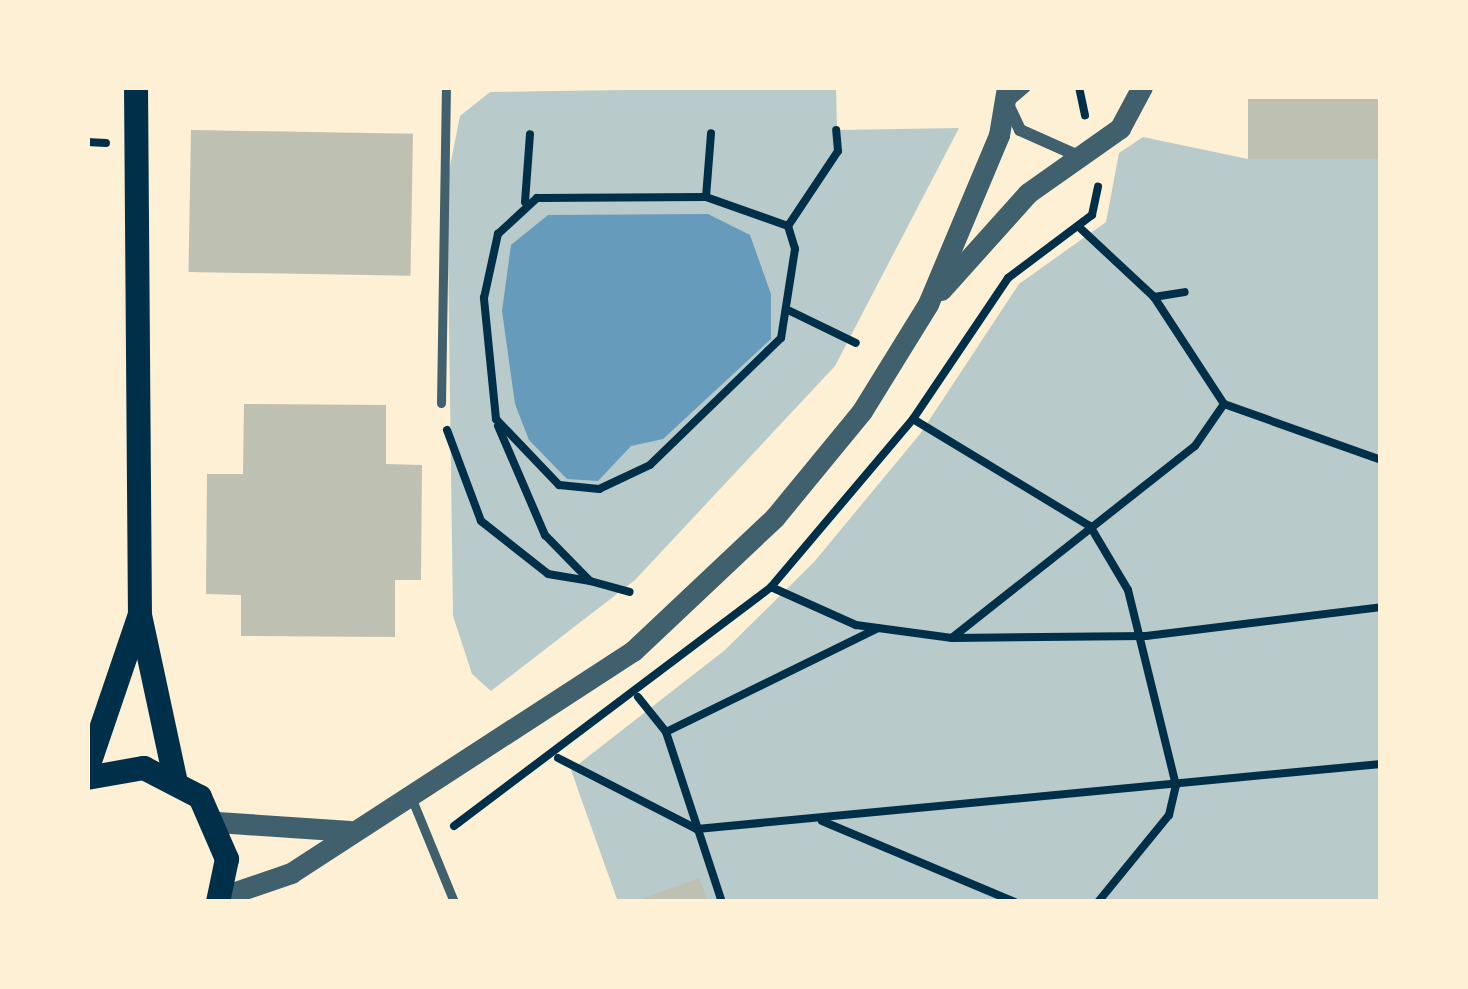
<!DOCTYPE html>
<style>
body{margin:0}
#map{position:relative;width:1468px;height:989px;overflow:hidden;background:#fdf0d5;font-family:Rubik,sans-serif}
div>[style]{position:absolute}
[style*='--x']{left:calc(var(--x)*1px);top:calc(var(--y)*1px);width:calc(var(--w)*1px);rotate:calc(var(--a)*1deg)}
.green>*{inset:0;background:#b9caca}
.water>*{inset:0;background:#669bbc}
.building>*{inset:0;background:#bec0b2;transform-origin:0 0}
.path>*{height:8px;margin:-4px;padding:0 4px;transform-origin:4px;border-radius:4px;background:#003049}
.service>*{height:9px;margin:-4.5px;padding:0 4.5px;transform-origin:4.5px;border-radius:4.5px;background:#3f606c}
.minor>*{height:12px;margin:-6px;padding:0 6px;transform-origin:6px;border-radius:6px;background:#3f606c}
.tertiary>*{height:21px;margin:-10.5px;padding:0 10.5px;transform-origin:10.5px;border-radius:10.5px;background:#3f606c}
.secondary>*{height:24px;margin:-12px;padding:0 12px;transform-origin:12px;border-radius:12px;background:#003049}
span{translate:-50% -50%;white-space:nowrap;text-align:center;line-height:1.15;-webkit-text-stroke:9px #fdf0d5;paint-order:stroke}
.frame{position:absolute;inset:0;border:90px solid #fdf0d5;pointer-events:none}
</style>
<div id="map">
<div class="green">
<i style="clip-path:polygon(836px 87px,837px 130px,959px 128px,835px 366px,635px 580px,491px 691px,472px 674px,453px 616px,447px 181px,460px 116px,490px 92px)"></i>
<i style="clip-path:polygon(1143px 137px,1248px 159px,1381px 159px,1381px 902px,618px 902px,571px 770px,725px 650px,814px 562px,920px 434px,1019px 284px,1106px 222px,1119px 153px)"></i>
</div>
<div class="water">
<i style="clip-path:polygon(708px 214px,750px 235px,771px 294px,771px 339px,663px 439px,631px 446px,598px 481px,567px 479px,529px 440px,515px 404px,502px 311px,511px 245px,548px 215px)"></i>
</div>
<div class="building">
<i style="left:1381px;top:99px;width:60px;height:133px;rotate:90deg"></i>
<i style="left:191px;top:130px;width:222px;height:142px;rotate:1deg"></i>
<i style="clip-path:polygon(244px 404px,386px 405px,386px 464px,422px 465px,421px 580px,395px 580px,395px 637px,241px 636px,241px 595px,206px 594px,207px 474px,243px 474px)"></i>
<i style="clip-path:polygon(699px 878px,708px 902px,636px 902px,636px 901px)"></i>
</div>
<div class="path">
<i style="--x:1079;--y:87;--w:29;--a:78"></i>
<i style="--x:87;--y:142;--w:19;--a:3"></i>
<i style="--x:706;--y:197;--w:87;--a:19.5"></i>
<i style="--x:788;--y:226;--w:24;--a:73"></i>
<i style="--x:795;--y:249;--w:90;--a:98.9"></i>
<i style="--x:781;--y:338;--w:182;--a:135.9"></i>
<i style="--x:650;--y:465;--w:56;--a:154.8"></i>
<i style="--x:599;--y:489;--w:40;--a:-174.3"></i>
<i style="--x:559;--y:485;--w:91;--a:-133.7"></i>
<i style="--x:496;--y:419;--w:122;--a:-95.7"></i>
<i style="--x:484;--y:298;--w:66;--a:-77.7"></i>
<i style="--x:498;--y:234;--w:53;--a:-42.7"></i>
<i style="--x:537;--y:198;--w:169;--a:-0.3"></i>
<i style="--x:706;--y:197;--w:64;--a:-85.5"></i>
<i style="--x:525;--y:202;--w:68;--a:-85.8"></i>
<i style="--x:788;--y:226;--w:90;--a:-56.3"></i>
<i style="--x:838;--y:151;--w:21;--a:-95"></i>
<i style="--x:1079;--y:227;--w:103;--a:43"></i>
<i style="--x:1154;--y:297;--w:128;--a:56.8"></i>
<i style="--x:1224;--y:404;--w:167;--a:19.6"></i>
<i style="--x:1154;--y:297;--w:31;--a:-9"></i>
<i style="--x:790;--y:311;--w:73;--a:25.9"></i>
<i style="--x:913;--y:419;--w:207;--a:31.2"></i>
<i style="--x:1090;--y:526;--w:74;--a:59.3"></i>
<i style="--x:1128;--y:590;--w:201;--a:76.2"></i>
<i style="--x:1176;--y:785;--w:31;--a:103"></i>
<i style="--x:1169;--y:815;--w:112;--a:129.2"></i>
<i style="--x:498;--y:426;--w:119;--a:66.7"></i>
<i style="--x:545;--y:535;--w:64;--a:45.6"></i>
<i style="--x:590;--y:581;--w:41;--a:15.4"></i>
<i style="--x:447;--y:430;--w:97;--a:69.5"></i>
<i style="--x:481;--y:521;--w:85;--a:38.3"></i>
<i style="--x:548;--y:574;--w:43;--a:9.5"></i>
<i style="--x:771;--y:587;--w:93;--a:24.1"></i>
<i style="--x:856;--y:625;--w:97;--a:7.7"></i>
<i style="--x:952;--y:638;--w:194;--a:-0.6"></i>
<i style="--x:1146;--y:636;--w:237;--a:-7"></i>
<i style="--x:953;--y:637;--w:308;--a:-38.3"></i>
<i style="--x:1195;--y:446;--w:51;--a:-55.4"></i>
<i style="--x:638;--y:697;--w:45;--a:51.3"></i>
<i style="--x:666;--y:732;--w:179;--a:71.8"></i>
<i style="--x:666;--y:732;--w:236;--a:-26.1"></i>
<i style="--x:558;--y:758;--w:156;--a:27.1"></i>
<i style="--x:697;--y:829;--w:687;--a:-5.43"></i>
<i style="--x:822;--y:821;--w:209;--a:22.8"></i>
<i style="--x:454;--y:826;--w:397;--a:-37"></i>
<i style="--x:771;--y:587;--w:220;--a:-49.8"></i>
<i style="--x:913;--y:419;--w:170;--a:-56"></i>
<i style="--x:1008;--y:278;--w:105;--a:-36.9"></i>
<i style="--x:1092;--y:215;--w:29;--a:-78"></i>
</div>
<div class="service">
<i style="--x:441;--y:403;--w:316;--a:-89.1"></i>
<i style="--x:411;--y:797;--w:113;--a:67.7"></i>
</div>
<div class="minor">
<i style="--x:1025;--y:87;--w:23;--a:140"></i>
<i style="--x:1007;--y:102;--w:31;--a:65"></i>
<i style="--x:1020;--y:130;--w:59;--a:24"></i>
</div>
<div class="tertiary">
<i style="--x:941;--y:290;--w:130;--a:-48.1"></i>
<i style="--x:1028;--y:193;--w:113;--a:-35.2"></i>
<i style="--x:1120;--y:128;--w:47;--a:-61.8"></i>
<i style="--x:217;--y:822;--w:133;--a:3.9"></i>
<i style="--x:221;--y:897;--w:74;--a:-18.9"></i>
<i style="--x:291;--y:873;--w:408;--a:-33"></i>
<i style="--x:633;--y:651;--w:195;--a:-43.3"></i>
<i style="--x:775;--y:517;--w:137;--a:-50.6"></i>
<i style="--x:862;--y:411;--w:126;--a:-58.3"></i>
<i style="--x:928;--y:304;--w:183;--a:-67.2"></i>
<i style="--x:999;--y:135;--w:49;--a:-80.5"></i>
</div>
<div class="secondary">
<i style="--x:136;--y:87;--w:528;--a:89.57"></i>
<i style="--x:140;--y:615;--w:167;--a:77.9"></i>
<i style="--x:87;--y:770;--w:162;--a:-71.2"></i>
<i style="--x:87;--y:778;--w:58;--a:-10"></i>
<i style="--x:144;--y:768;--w:63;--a:27.4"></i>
<i style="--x:200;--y:797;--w:68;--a:66.5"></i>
<i style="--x:227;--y:859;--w:44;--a:101.8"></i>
</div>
<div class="frame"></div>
</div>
